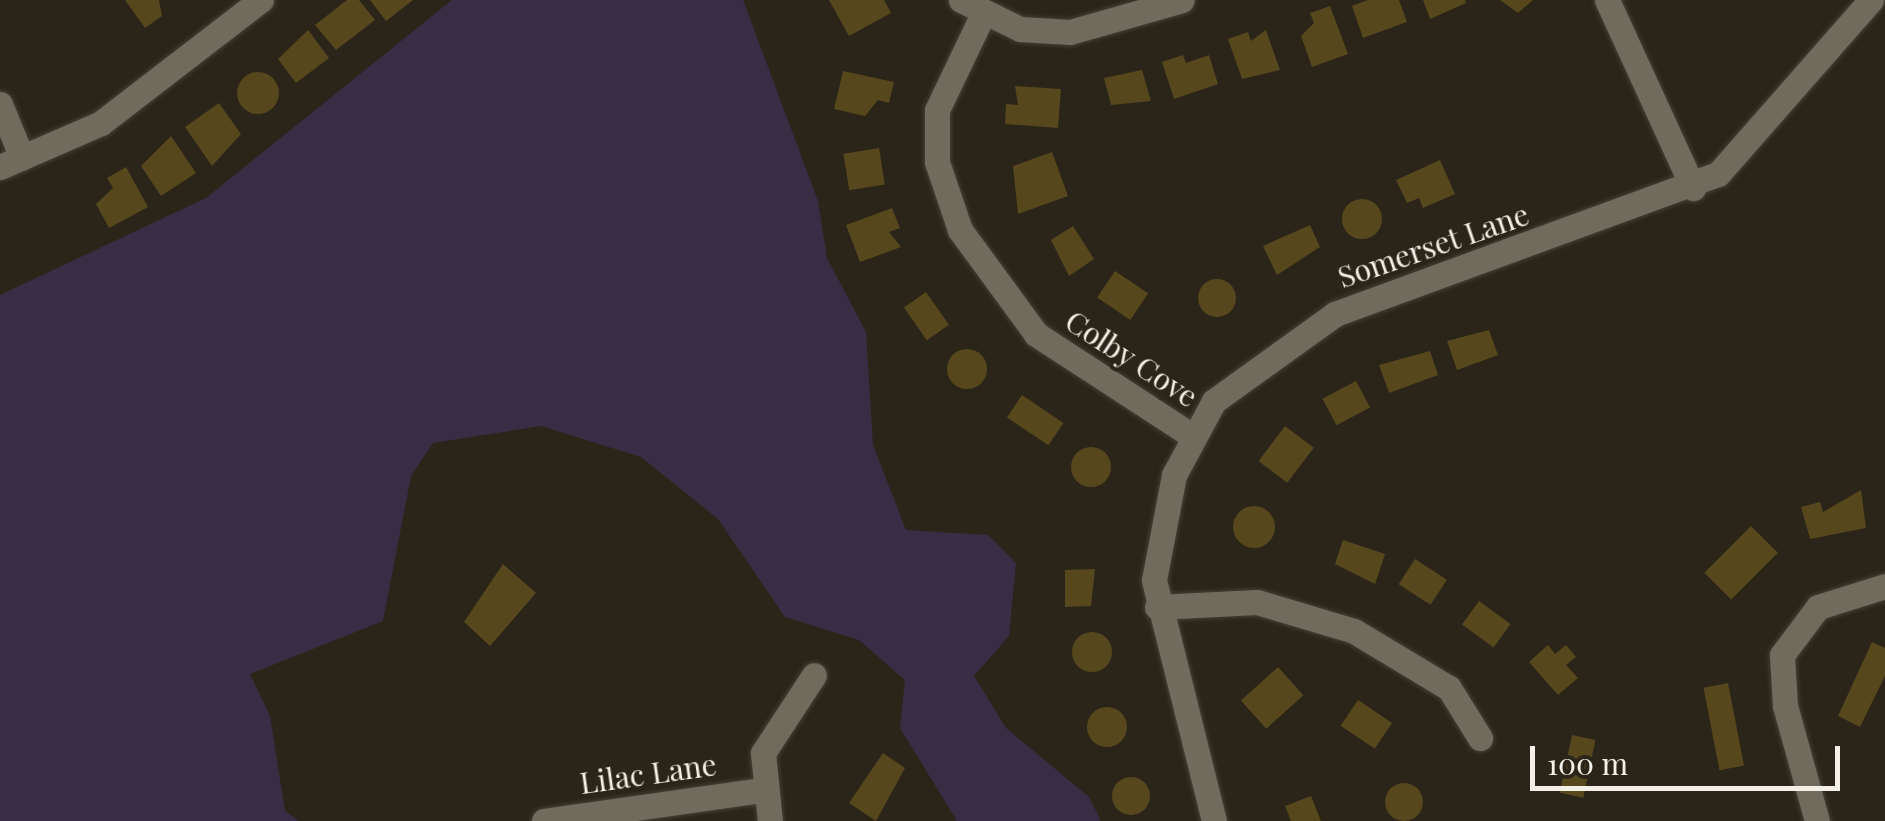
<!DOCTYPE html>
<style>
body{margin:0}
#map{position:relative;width:1885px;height:821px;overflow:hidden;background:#2a2518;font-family:"Playfair Display",serif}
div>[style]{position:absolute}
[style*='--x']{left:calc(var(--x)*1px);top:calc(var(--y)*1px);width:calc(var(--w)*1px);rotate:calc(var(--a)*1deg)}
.green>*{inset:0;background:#392d46}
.building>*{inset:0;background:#57471d;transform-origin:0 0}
.round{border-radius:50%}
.roads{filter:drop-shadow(0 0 2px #444036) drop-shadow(0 0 2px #444036)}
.minor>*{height:25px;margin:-12.5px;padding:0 12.5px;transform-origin:12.5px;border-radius:12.5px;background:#716b5d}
span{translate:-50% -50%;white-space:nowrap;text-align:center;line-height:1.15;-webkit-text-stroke:8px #2a2518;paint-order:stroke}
.street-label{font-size:30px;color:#f3f0e8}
.scale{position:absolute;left:1530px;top:746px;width:310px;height:45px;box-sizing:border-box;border:5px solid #f3f0e8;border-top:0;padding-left:12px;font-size:30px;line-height:35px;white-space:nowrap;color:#f3f0e8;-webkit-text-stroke:8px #2a2518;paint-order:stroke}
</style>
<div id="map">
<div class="green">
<i style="clip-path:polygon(452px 0,743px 0,818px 201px,827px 258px,866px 332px,873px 445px,906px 530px,988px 535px,1016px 563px,1009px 636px,974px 676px,1006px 728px,1089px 797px,1101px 821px,957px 821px,900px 728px,905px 680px,859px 640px,785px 617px,718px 519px,641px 457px,541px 426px,433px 443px,411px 476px,383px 621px,250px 674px,270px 716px,285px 811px,299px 821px,0 821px,0 295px,206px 198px)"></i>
</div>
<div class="building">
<i style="clip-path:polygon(125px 0,159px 0,162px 16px,145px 28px)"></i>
<i style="clip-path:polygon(347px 0,359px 0,375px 20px,336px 50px,315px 25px)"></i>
<i style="clip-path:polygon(370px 0,413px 0,386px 21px)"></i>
<i style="clip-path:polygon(829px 0,884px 0,891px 13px,849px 36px)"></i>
<i style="clip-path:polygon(1368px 0,1399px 0,1407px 22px,1363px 38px,1352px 6px)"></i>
<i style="clip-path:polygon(1423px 0,1465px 0,1466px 3px,1430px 19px)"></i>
<i style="clip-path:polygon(1500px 0,1533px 0,1518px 13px)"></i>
<i style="clip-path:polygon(1330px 6px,1348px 54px,1312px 67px,1301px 36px,1314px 23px,1310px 13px)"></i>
<i style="clip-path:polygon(308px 30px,329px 58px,296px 83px,278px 59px)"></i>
<i style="clip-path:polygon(1266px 30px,1280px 70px,1242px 79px,1228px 39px,1248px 32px,1251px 41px)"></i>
<i style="clip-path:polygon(1183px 55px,1186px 63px,1209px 55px,1218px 84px,1174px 99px,1162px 62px)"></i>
<i style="clip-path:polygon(1142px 70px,1151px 101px,1111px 105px,1104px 78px)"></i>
<i style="clip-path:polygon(843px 71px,894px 82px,889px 103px,878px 100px,865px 116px,834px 109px)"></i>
<i class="round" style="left:237px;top:72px;width:42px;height:42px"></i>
<i style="clip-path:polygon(1015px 86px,1061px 89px,1058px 128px,1005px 124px,1006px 104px,1018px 105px)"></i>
<i style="clip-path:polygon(219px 103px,241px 134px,212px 166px,185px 127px)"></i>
<i style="clip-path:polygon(171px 136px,196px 173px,161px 196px,141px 166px)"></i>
<i style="left:879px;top:148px;width:37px;height:36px;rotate:81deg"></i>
<i style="clip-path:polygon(1052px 152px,1068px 196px,1018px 214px,1013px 166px)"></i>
<i style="clip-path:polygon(1440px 160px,1455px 194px,1423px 208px,1419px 198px,1407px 203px,1396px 180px)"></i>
<i style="clip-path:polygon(126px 167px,148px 207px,109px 228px,96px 204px,113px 188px,107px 178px)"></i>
<i class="round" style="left:1342px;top:199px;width:40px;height:40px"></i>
<i style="clip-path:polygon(892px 208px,900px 228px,889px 232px,901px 247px,860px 262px,846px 225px)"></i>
<i style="clip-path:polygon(1310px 225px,1320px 247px,1277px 275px,1263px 246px)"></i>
<i style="clip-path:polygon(1073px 226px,1094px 259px,1069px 276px,1051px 240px)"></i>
<i style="left:1115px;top:271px;width:40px;height:32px;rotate:34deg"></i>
<i class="round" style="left:1198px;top:279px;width:38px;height:38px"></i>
<i style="left:926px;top:292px;width:40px;height:27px;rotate:55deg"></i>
<i style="clip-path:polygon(1489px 330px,1498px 355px,1457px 370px,1447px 341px)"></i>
<i class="round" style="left:947px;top:349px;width:40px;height:40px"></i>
<i style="clip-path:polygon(1430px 351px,1438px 375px,1389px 393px,1379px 365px)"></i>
<i style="left:1356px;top:381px;width:30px;height:38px;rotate:62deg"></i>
<i style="left:1022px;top:395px;width:50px;height:27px;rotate:34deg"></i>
<i style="left:1285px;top:426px;width:36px;height:44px;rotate:37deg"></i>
<i class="round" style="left:1071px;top:447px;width:40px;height:40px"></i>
<i style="clip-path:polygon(1861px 490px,1866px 528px,1810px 539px,1801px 507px,1820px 502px,1823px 512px)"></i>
<i class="round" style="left:1233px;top:506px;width:42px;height:42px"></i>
<i style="left:1751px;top:526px;width:38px;height:66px;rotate:45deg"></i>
<i style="clip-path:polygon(1343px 540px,1385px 554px,1375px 584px,1335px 564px)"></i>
<i style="left:1415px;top:559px;width:38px;height:30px;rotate:33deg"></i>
<i style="clip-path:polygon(503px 564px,536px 593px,490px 646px,464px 622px)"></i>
<i style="clip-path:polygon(1095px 569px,1091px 606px,1065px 607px,1065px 570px)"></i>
<i style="left:1479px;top:601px;width:39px;height:29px;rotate:36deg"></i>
<i class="round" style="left:1072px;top:632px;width:40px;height:40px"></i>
<i style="clip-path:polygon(1872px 642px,1885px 648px,1885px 676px,1860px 727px,1838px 716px)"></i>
<i style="clip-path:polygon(1548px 645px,1555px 654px,1566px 645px,1576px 657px,1566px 665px,1578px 678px,1558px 695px,1529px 662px)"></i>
<i style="left:1278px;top:667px;width:38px;height:50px;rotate:48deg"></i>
<i style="left:1728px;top:683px;width:84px;height:25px;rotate:79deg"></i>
<i style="left:1358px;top:700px;width:41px;height:31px;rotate:34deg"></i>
<i class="round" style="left:1087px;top:707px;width:40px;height:40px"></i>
<i style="left:1572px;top:735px;width:24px;height:59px;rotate:12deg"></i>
<i style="clip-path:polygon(883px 753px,905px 768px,876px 821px,849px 803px)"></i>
<i class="round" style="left:1112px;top:777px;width:38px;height:38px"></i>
<i class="round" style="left:1385px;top:783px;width:38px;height:38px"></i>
<i style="clip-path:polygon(1311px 796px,1321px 821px,1291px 821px,1285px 806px)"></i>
</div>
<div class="roads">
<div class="minor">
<i style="--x:961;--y:0;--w:66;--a:26.2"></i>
<i style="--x:1020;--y:29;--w:50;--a:3.4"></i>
<i style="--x:1070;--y:32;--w:116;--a:-15.9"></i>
<i style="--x:1607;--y:0;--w:207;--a:65.4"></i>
<i style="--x:982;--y:16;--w:104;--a:115.6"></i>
<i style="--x:937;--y:110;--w:52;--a:90"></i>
<i style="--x:937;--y:162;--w:72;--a:71.3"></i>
<i style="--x:960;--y:230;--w:129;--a:53.8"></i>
<i style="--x:1036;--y:334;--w:185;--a:33.1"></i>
<i style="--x:0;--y:104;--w:58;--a:67.8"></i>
<i style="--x:0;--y:167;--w:110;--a:-23.5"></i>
<i style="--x:101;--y:123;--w:202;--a:-37.6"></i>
<i style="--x:1157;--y:607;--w:100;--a:-2.9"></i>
<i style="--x:1257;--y:602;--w:101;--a:16.6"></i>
<i style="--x:1354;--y:631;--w:111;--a:31"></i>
<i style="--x:1449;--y:688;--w:59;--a:58.2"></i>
<i style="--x:544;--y:821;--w:219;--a:-8.1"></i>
<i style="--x:770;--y:821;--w:68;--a:-95.9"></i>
<i style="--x:763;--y:753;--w:93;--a:-56.8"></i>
<i style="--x:1214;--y:821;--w:248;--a:-104"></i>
<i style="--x:1154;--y:580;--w:107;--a:-79.2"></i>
<i style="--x:1174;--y:475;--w:84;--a:-61.6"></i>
<i style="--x:1214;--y:401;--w:149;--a:-35.7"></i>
<i style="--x:1335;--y:314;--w:408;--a:-20.1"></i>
<i style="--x:1718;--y:174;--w:232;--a:-48.7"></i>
<i style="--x:1817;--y:821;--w:119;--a:-105.5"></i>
<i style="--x:1785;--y:706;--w:51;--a:-93.4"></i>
<i style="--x:1782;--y:655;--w:60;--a:-53.1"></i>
<i style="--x:1818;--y:607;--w:70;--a:-17.4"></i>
</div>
</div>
<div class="street-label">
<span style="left:1433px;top:245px;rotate:-19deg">Somerset Lane</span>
<span style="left:1132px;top:358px;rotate:33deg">Colby Cove</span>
<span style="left:648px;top:773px;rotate:-8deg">Lilac Lane</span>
</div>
<div class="scale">100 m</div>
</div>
